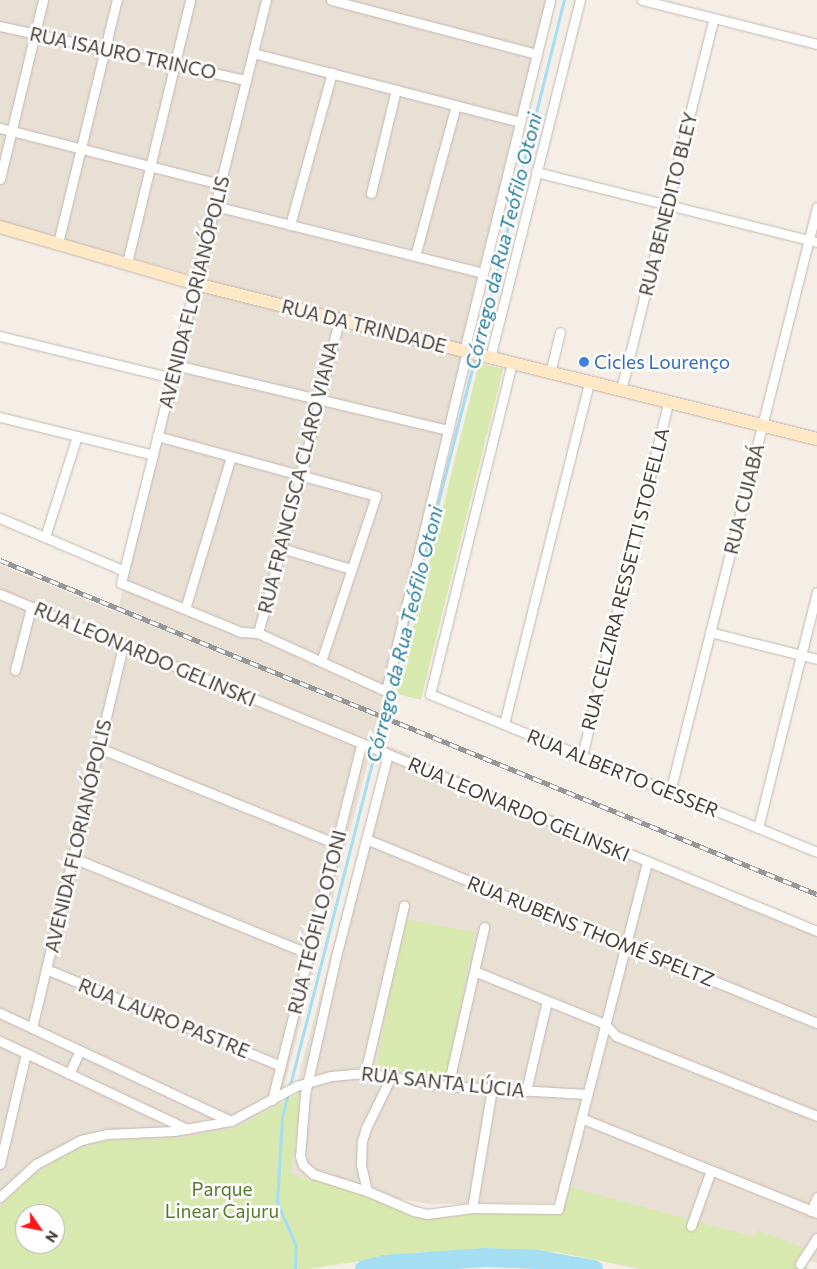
<!DOCTYPE html>
<meta charset="utf-8">
<style>
body{margin:0}
#map{position:relative;width:817px;height:1269px;overflow:hidden;background:#f4eee7;font-family:Commissioner,sans-serif}
div>[style]{position:absolute}
[style*='--x']{left:calc(var(--x)*1px);top:calc(var(--y)*1px);width:calc(var(--w)*1px);rotate:calc(var(--a)*1deg)}
.residential>*{inset:0;background:#e8dfd5}
.green>*{inset:0;background:#d8e9b0;transform-origin:0 0}
.stream>*{height:3px;margin:-1.5px;padding:0 1.5px;transform-origin:1.5px;border-radius:1.5px;background:#a3def2}
.river>*{height:19px;margin:-9.5px;padding:0 9.5px;transform-origin:9.5px;border-radius:9.5px;background:#a3def2}
.roads{filter:drop-shadow(0 0 1px #c3b7ad) drop-shadow(0 0 1px #c3b7ad)}
.minor>*{height:9px;margin:-4.5px;padding:0 4.5px;transform-origin:4.5px;border-radius:4.5px;background:#fff}
.secondary>*{height:12px;margin:-6px;padding:0 6px;transform-origin:6px;border-radius:6px;background:#ffe8c6}
.rail>*{height:5px;margin-top:-2.5px;transform-origin:0;background:repeating-linear-gradient(90deg,#fff 0 9px,#979797 0 18px);box-sizing:border-box;border-block:1px solid #979797}
.dots>*{width:14px;height:14px;translate:-50% -50%;box-sizing:border-box;border:2px solid #fff;border-radius:50%}
span{translate:-50% -50%;white-space:nowrap;text-align:center;line-height:1.15;-webkit-text-stroke:5px #fff;paint-order:stroke}
.street-label{font-size:19px;color:#473e36}
.shop-label{font-size:19px;color:#366cbe}
.left{translate:0 -50%;text-align:left}
.park-label{font-size:19px;color:#557b28}
.water-label{font-size:20px;color:#297f9d;font-style:italic}
.north{position:absolute;left:15px;top:1204px;width:50px;height:50px;box-sizing:border-box;background:#fff;border:1px solid #b5b2af;border-radius:50%;rotate:123deg;font-size:14px;font-weight:700;line-height:20px;text-align:center;color:#473e36}
.north::after{content:'';display:block;margin:auto;width:18px;height:22px;background:#fd1518;clip-path:polygon(50% 0,100% 100%,50% 72%,0 100%)}
</style>
<div id="map">
<div class="residential">
<i style="clip-path:polygon(evenodd,0 0,555px 0,378px 723px,237px 1269px,0 1269px,0 565px,117px 613px,204px 278px,0 222px,0 0,25px 1214px,55px 1214px,55px 1244px,25px 1244px,25px 1214px)"></i>
<i style="clip-path:polygon(387px 745px,817px 928px,817px 1263px,570px 1187px,552px 1203px,429px 1204px,287px 1180px,300px 1071px)"></i>
</div>
<div class="green">
<i style="left:479px;top:363px;width:25px;height:341px;rotate:14deg"></i>
<i style="left:405px;top:919px;width:71px;height:150px;rotate:11deg"></i>
<i style="clip-path:polygon(evenodd,301px 1092px,291px 1174px,374px 1199px,414px 1217px,441px 1218px,472px 1214px,561px 1214px,570px 1187px,754px 1237px,758px 1230px,804px 1248px,796px 1260px,809px 1269px,640px 1269px,556px 1252px,418px 1252px,308px 1269px,0 1269px,0 1208px,24px 1182px,62px 1156px,83px 1147px,104px 1141px,179px 1138px,238px 1127px,301px 1092px,25px 1214px,55px 1214px,55px 1244px,25px 1244px,25px 1214px)"></i>
</div>
<div class="stream">
<i style="--x:477;--y:351;--w:362;--a:-76.1"></i>
<i style="--x:295;--y:1269;--w:23;--a:-88"></i>
<i style="--x:296;--y:1246;--w:48;--a:-113.4"></i>
<i style="--x:277;--y:1202;--w:85;--a:-86.6"></i>
<i style="--x:282;--y:1117;--w:784;--a:-75.75"></i>
</div>
<div class="river">
<i style="--x:364;--y:1269;--w:21;--a:-14"></i>
<i style="--x:384;--y:1264;--w:101;--a:-4"></i>
<i style="--x:485;--y:1257;--w:52;--a:2.2"></i>
<i style="--x:537;--y:1259;--w:57;--a:10.1"></i>
</div>
<div class="roads">
<div class="minor">
<i style="--x:266;--y:0;--w:601;--a:103.97"></i>
<i style="--x:121;--y:583;--w:130;--a:22.2"></i>
<i style="--x:241;--y:632;--w:17;--a:3"></i>
<i style="--x:258;--y:633;--w:141;--a:24.4"></i>
<i style="--x:386;--y:691;--w:349;--a:-76.6"></i>
<i style="--x:331;--y:0;--w:213;--a:14.7"></i>
<i style="--x:642;--y:0;--w:180;--a:14.1"></i>
<i style="--x:0;--y:26;--w:252;--a:12.4"></i>
<i style="--x:253;--y:53;--w:276;--a:14.5"></i>
<i style="--x:0;--y:128;--w:227;--a:14.3"></i>
<i style="--x:536;--y:172;--w:290;--a:14"></i>
<i style="--x:0;--y:179;--w:184;--a:-76.5"></i>
<i style="--x:371;--y:193;--w:106;--a:-76.4"></i>
<i style="--x:215;--y:206;--w:276;--a:14"></i>
<i style="--x:290;--y:225;--w:158;--a:-74.6"></i>
<i style="--x:58;--y:243;--w:250;--a:-76.4"></i>
<i style="--x:415;--y:256;--w:156;--a:-74.8"></i>
<i style="--x:127;--y:263;--w:270;--a:-76.5"></i>
<i style="--x:0;--y:336;--w:177;--a:13.7"></i>
<i style="--x:464;--y:351;--w:361;--a:-76.2"></i>
<i style="--x:490;--y:358;--w:369;--a:-75.9"></i>
<i style="--x:512;--y:363;--w:341;--a:103.9"></i>
<i style="--x:430;--y:694;--w:418;--a:22.2"></i>
<i style="--x:175;--y:365;--w:281;--a:13.4"></i>
<i style="--x:550;--y:373;--w:42;--a:-76.3"></i>
<i style="--x:621;--y:390;--w:383;--a:-76"></i>
<i style="--x:0;--y:417;--w:158;--a:13.9"></i>
<i style="--x:157;--y:436;--w:227;--a:15.3"></i>
<i style="--x:376;--y:496;--w:174;--a:108.4"></i>
<i style="--x:0;--y:518;--w:135;--a:23.1"></i>
<i style="--x:45;--y:537;--w:106;--a:-72.4"></i>
<i style="--x:281;--y:548;--w:73;--a:16.7"></i>
<i style="--x:0;--y:594;--w:884;--a:22.42"></i>
<i style="--x:185;--y:609;--w:159;--a:-73.2"></i>
<i style="--x:710;--y:632;--w:110;--a:14.2"></i>
<i style="--x:258;--y:633;--w:164;--a:-74.8"></i>
<i style="--x:301;--y:475;--w:160;--a:-76.2"></i>
<i style="--x:15;--y:670;--w:65;--a:-75.7"></i>
<i style="--x:504;--y:724;--w:352;--a:-76"></i>
<i style="--x:99;--y:748;--w:257;--a:22"></i>
<i style="--x:388;--y:754;--w:204;--a:104.4"></i>
<i style="--x:337;--y:952;--w:146;--a:102.7"></i>
<i style="--x:305;--y:1094;--w:62;--a:94.6"></i>
<i style="--x:300;--y:1156;--w:9;--a:72"></i>
<i style="--x:303;--y:1165;--w:13;--a:42"></i>
<i style="--x:313;--y:1174;--w:57;--a:17.5"></i>
<i style="--x:367;--y:1191;--w:51;--a:23.1"></i>
<i style="--x:414;--y:1211;--w:13;--a:13"></i>
<i style="--x:427;--y:1214;--w:45;--a:-7.6"></i>
<i style="--x:472;--y:1208;--w:86;--a:0.7"></i>
<i style="--x:558;--y:1209;--w:358;--a:-75.6"></i>
<i style="--x:582;--y:756;--w:364;--a:-76.3"></i>
<i style="--x:670;--y:792;--w:603;--a:-75.89"></i>
<i style="--x:758;--y:828;--w:243;--a:-76"></i>
<i style="--x:366;--y:839;--w:487;--a:22.2"></i>
<i style="--x:73;--y:858;--w:255;--a:22.1"></i>
<i style="--x:46;--y:969;--w:254;--a:22.4"></i>
<i style="--x:474;--y:971;--w:141;--a:22"></i>
<i style="--x:605;--y:1024;--w:16;--a:47"></i>
<i style="--x:616;--y:1036;--w:216;--a:21.7"></i>
<i style="--x:0;--y:1013;--w:255;--a:25.1"></i>
<i style="--x:32;--y:1028;--w:394;--a:-76.6"></i>
<i style="--x:0;--y:1041;--w:207;--a:25.2"></i>
<i style="--x:365;--y:1073;--w:172;--a:-76.9"></i>
<i style="--x:69;--y:1074;--w:26;--a:-65"></i>
<i style="--x:448;--y:1086;--w:163;--a:-77.2"></i>
<i style="--x:526;--y:1091;--w:92;--a:-76.9"></i>
<i style="--x:272;--y:1100;--w:368;--a:-75.9"></i>
<i style="--x:581;--y:1118;--w:254;--a:21.9"></i>
<i style="--x:0;--y:1164;--w:114;--a:-76.8"></i>
<i style="--x:367;--y:1191;--w:27;--a:-103"></i>
<i style="--x:361;--y:1165;--w:24;--a:-88"></i>
<i style="--x:362;--y:1141;--w:14;--a:-73"></i>
<i style="--x:366;--y:1128;--w:57;--a:-63.9"></i>
<i style="--x:0;--y:1197;--w:49;--a:-42.5"></i>
<i style="--x:36;--y:1164;--w:51;--a:-28.1"></i>
<i style="--x:81;--y:1140;--w:27;--a:-13"></i>
<i style="--x:107;--y:1134;--w:67;--a:-2.6"></i>
<i style="--x:174;--y:1131;--w:58;--a:-10"></i>
<i style="--x:231;--y:1121;--w:74;--a:-28.3"></i>
<i style="--x:296;--y:1086;--w:36;--a:-16"></i>
<i style="--x:331;--y:1076;--w:34;--a:-5"></i>
<i style="--x:365;--y:1073;--w:84;--a:8.9"></i>
<i style="--x:448;--y:1086;--w:139;--a:3.3"></i>
<i style="--x:472;--y:1208;--w:121;--a:-80.5"></i>
<i style="--x:811;--y:1211;--w:15;--a:-67"></i>
<i style="--x:691;--y:1226;--w:59;--a:-70.3"></i>
<i style="--x:800;--y:1264;--w:31;--a:-57"></i>
</div>
<div class="secondary">
<i style="--x:0;--y:227;--w:204;--a:16.2"></i>
<i style="--x:196;--y:284;--w:640;--a:14.01"></i>
</div>
</div>
<div class="rail">
<i style="--x:0;--y:560;--w:883;--a:22.24"></i>
</div>
<div class="dots">
<i style="left:584px;top:362px;background:#3f7fe0"></i>
</div>
<div class="street-label">
<span style="left:123px;top:53px;rotate:12deg">RUA ISAURO TRINCO</span>
<span style="left:668px;top:204px;rotate:-76deg">RUA BENEDITO BLEY</span>
<span style="left:194px;top:292px;rotate:-76deg">AVENIDA FLORIANÓPOLIS</span>
<span style="left:364px;top:326px;rotate:14deg">RUA DA TRINDADE</span>
<span style="left:298px;top:477px;rotate:-76deg">RUA FRANCISCA CLARO VIANA</span>
<span style="left:744px;top:499px;rotate:-76deg">RUA CUIABÁ</span>
<span style="left:625px;top:579px;rotate:-76deg">RUA CELZIRA RESSETTI STOFELLA</span>
<span style="left:145px;top:654px;rotate:23deg">RUA LEONARDO GELINSKI</span>
<span style="left:623px;top:773px;rotate:22deg">RUA ALBERTO GESSER</span>
<span style="left:519px;top:809px;rotate:23deg">RUA LEONARDO GELINSKI</span>
<span style="left:78px;top:836px;rotate:-77deg">AVENIDA FLORIANÓPOLIS</span>
<span style="left:317px;top:922px;rotate:-76deg">RUA TEÓFILO OTONI</span>
<span style="left:591px;top:931px;rotate:22deg">RUA RUBENS THOMÉ SPELTZ</span>
<span style="left:164px;top:1018px;rotate:22deg">RUA LAURO PASTRE</span>
<span style="left:443px;top:1082px;rotate:6deg">RUA SANTA LÚCIA</span>
</div>
<div class="shop-label">
<span class="left" style="left:594px;top:362px">Cicles Lourenço</span>
</div>
<div class="park-label">
<span style="left:222px;top:1200px">Parque<br>Linear Cajuru</span>
</div>
<div class="water-label">
<span style="left:503px;top:241px;rotate:-76deg">Córrego da Rua Teófilo Otoni</span>
<span style="left:404px;top:634px;rotate:-76deg">Córrego da Rua Teófilo Otoni</span>
</div>
<div class="north">N</div>
</div>
